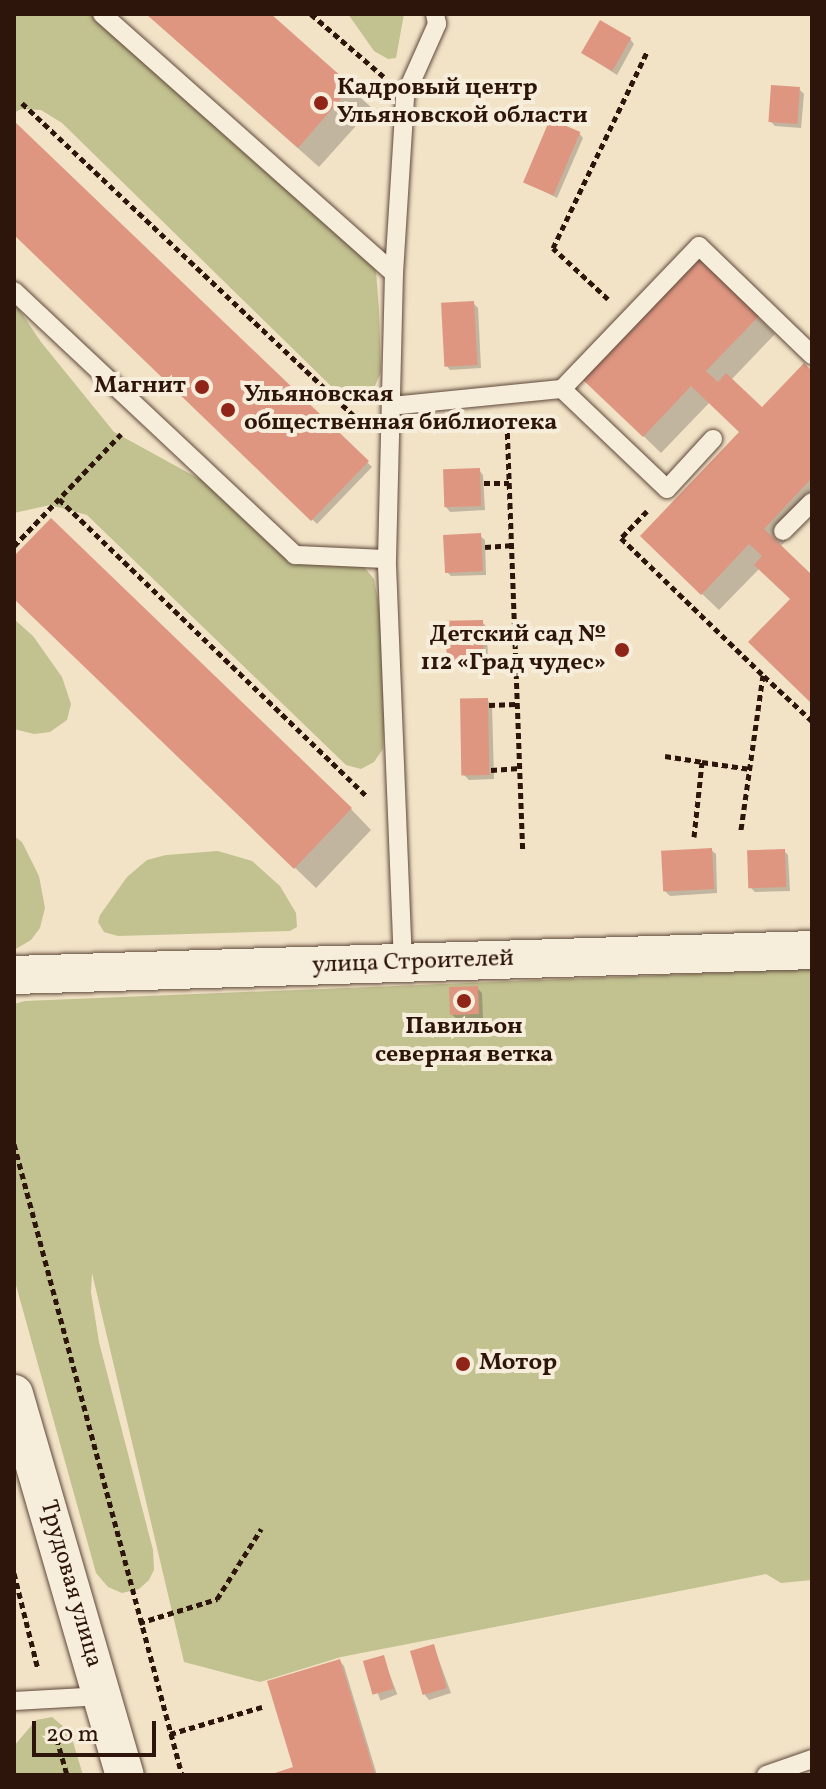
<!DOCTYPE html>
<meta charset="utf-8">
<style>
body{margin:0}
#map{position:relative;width:826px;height:1789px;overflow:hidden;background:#f2e3c7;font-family:Vollkorn,serif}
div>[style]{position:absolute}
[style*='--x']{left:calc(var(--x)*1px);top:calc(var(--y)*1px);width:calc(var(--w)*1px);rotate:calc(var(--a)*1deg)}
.green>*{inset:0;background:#c2c190}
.shadow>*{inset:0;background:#0003;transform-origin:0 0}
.building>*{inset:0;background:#de9681;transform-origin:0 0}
.path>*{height:5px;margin-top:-2.5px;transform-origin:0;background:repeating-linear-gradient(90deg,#2e150b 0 6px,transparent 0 10px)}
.roads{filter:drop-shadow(0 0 2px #5f483a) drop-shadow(0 0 2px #5f483a)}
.service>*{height:18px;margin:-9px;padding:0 9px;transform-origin:9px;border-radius:9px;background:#f7eddb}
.minor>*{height:38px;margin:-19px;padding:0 19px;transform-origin:19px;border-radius:19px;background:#f7eddb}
.dots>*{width:22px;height:22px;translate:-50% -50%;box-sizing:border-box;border:4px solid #f7eddb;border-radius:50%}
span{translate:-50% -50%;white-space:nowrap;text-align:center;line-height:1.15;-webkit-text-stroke:8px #f7eddb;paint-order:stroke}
.poi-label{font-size:24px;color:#2e150b;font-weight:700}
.left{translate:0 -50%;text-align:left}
.right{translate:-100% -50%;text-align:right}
.street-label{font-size:24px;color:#2e150b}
.frame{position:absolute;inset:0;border:16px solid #2e150b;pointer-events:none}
.scale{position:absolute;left:32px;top:1721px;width:124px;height:36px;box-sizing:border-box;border:4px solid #2e150b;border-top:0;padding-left:10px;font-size:24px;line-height:28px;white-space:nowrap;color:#2e150b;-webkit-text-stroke:6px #f7eddb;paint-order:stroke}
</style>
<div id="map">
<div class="green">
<i style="clip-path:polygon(14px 14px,90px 14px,363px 252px,376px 271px,379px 310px,381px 372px,372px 393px,362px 399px,349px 400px,333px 388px,62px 123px,41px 110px,21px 109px,14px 113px)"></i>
<i style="clip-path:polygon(348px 14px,404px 14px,396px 58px,388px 59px,374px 51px)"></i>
<i style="clip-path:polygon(14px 302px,41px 342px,114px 432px,205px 482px,272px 546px,364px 567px,374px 579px,381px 616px,384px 725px,383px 749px,374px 762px,361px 769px,346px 765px,87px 515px,50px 505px,14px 513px)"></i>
<i style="clip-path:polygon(14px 619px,33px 636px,62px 677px,71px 704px,67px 720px,50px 732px,34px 734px,14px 729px)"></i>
<i style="clip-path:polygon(14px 836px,22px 842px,39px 876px,45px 908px,40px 928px,31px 940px,14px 950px)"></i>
<i style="clip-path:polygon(218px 851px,252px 861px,280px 886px,296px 913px,297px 927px,290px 931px,118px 936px,104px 932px,98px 922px,100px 915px,127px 877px,147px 860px,166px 855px)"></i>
<i style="clip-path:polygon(812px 969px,812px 1580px,781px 1583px,766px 1574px,341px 1657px,260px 1682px,184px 1662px,92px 1273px,91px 1292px,99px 1342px,153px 1550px,154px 1570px,149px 1580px,139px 1589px,122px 1593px,108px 1587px,96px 1573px,14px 1278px,14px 1004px,25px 1001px)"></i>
<i style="clip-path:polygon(52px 1717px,70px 1732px,83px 1775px,14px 1775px,14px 1746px,36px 1720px)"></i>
</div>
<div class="shadow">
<i style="clip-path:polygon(147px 14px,268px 14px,372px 108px,319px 167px)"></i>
<i style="clip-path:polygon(630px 39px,634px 44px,617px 75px,583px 53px)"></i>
<i style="clip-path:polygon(799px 89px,804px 94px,801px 128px,775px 126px,770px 121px)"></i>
<i style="clip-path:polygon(14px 124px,372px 467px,317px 524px,14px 233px)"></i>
<i style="clip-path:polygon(579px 133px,583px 138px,557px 198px,524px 181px)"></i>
<i style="clip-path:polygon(473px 303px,478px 308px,481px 368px,450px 370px,446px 365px)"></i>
<i style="clip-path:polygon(758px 317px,775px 334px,731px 380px,762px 410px,812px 374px,812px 513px,780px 547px,812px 578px,812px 702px,751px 642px,792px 600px,760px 568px,719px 610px,659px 553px,741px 432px,710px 402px,661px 453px,602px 396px)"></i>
<i style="clip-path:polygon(479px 470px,483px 475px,485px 510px,450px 512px,446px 507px)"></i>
<i style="clip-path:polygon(480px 536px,485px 540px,486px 575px,451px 576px,447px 572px)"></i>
<i style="clip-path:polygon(14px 559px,351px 809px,371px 830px,316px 888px,14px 597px)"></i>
<i style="clip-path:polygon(482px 622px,487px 627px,488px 663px,454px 664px,450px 659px)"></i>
<i style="clip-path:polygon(487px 700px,492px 705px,494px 779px,469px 780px,464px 775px)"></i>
<i style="clip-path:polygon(711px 850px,716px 854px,717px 893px,670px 896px,665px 891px)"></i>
<i style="clip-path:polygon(784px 851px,788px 855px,790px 891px,755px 892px,750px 887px)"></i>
<i style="clip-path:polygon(477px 988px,482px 993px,483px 1018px,457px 1019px,452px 1015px)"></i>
<i style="clip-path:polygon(434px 1647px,451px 1693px,429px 1700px,425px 1695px)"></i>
<i style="left:383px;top:1657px;width:40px;height:18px;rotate:69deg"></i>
<i style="clip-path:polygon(340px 1661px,344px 1666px,377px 1775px,274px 1775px,297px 1768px)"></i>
</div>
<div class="building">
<i style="clip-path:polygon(146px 14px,271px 14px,352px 86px,298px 148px)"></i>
<i style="left:600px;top:20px;width:36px;height:38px;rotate:30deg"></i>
<i style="left:771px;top:85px;width:29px;height:37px;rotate:4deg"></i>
<i style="left:550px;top:119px;width:33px;height:69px;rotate:23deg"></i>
<i style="clip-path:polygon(14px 121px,369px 461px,311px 521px,14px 235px)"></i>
<i style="clip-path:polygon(698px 257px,759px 316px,706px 371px,718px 382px,726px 373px,762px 407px,804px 363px,812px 371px,812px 478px,764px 529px,812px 575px,810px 702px,748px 642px,790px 599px,754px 565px,762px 556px,749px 544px,701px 595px,640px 536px,739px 432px,691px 386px,643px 437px,582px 379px)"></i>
<i style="left:474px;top:301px;width:64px;height:33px;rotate:87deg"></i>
<i style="left:480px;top:468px;width:38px;height:37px;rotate:88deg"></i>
<i style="clip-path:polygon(51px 518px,352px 808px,294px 869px,14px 599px,14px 556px)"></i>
<i style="left:481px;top:533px;width:38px;height:38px;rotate:87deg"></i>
<i style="left:483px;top:620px;width:39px;height:37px;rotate:89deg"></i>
<i style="left:488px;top:698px;width:77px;height:28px;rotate:89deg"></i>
<i style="left:712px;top:848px;width:41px;height:51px;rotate:87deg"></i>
<i style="left:785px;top:849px;width:38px;height:38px;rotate:88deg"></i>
<i style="left:478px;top:986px;width:28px;height:29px;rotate:88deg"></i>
<i style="left:434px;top:1644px;width:46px;height:25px;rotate:74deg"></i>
<i style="left:384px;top:1655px;width:35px;height:22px;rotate:74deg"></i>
<i style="clip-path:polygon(340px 1659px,375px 1775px,269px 1775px,293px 1767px,267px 1681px)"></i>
</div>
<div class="path">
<i style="--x:311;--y:14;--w:96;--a:40.8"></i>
<i style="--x:22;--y:103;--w:465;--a:43.3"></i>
<i style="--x:608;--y:299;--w:75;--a:-137.2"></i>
<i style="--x:553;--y:248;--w:217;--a:-64.4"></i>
<i style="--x:507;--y:423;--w:427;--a:87.9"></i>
<i style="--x:484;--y:483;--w:25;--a:0"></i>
<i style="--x:59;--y:499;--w:426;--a:44"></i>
<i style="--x:647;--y:511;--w:37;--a:134"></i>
<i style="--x:621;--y:538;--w:197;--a:44"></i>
<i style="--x:763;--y:675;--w:157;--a:98.1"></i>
<i style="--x:14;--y:546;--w:155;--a:-46.3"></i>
<i style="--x:485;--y:547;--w:26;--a:-4"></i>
<i style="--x:486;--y:637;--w:29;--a:-2"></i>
<i style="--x:764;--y:676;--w:66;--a:43.2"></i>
<i style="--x:489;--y:705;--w:28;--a:-2"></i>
<i style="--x:665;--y:756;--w:37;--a:9"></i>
<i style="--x:491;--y:770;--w:29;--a:-4"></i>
<i style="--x:694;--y:837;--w:75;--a:-83.9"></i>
<i style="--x:702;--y:762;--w:49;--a:8.3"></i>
<i style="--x:14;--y:1144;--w:653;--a:75.09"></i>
<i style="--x:14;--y:1573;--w:99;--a:76"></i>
<i style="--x:139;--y:1623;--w:82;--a:-17.1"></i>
<i style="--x:217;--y:1599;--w:83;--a:-57.8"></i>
<i style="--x:54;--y:1729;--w:48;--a:74.2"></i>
<i style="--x:170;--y:1734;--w:96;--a:-16.4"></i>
</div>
<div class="roads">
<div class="service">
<i style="--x:102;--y:14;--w:390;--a:41.6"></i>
<i style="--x:14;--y:291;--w:386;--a:43.2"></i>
<i style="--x:295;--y:555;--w:92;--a:2.5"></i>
<i style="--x:562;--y:389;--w:198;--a:-46.2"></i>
<i style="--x:699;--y:246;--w:157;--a:44"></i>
<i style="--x:391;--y:406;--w:172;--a:-5.7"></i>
<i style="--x:562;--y:389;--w:145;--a:43.6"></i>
<i style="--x:667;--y:489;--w:68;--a:-47.4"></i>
<i style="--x:783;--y:531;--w:41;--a:-45"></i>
<i style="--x:403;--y:964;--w:405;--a:-92.3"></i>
<i style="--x:387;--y:559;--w:286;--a:-88.6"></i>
<i style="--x:394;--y:273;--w:177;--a:-86.4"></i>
<i style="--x:405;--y:96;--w:79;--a:-66"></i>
<i style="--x:437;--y:24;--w:10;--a:-101"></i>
<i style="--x:14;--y:1701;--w:89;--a:-3.2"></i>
<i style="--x:766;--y:1775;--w:49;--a:-19.2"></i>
</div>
<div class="minor">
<i style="--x:14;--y:975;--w:798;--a:-1.79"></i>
<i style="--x:14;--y:1394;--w:397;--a:73.8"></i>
</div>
</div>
<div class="dots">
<i style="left:321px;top:103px;background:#8f2418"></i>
<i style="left:202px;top:387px;background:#8f2418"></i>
<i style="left:228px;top:410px;background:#8f2418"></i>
<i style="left:622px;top:650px;background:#8f2418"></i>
<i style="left:464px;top:1001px;background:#8f2418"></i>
<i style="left:463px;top:1364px;background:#8f2418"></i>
</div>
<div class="poi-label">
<span class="left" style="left:337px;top:103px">Кадровый центр<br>Ульяновской области</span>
<span class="right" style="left:186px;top:387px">Магнит</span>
<span class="left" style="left:244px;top:410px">Ульяновская<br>общественная библиотека</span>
<span class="right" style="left:606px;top:650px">Детский сад №<br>112 «Град чудес»</span>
<span style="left:464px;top:1042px">Павильон<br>северная ветка</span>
<span class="left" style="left:479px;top:1364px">Мотор</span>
</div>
<div class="street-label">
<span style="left:413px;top:963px;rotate:-2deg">улица Строителей</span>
<span style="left:70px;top:1584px;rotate:74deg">Трудовая улица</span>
</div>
<div class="frame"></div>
<div class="scale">20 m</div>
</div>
